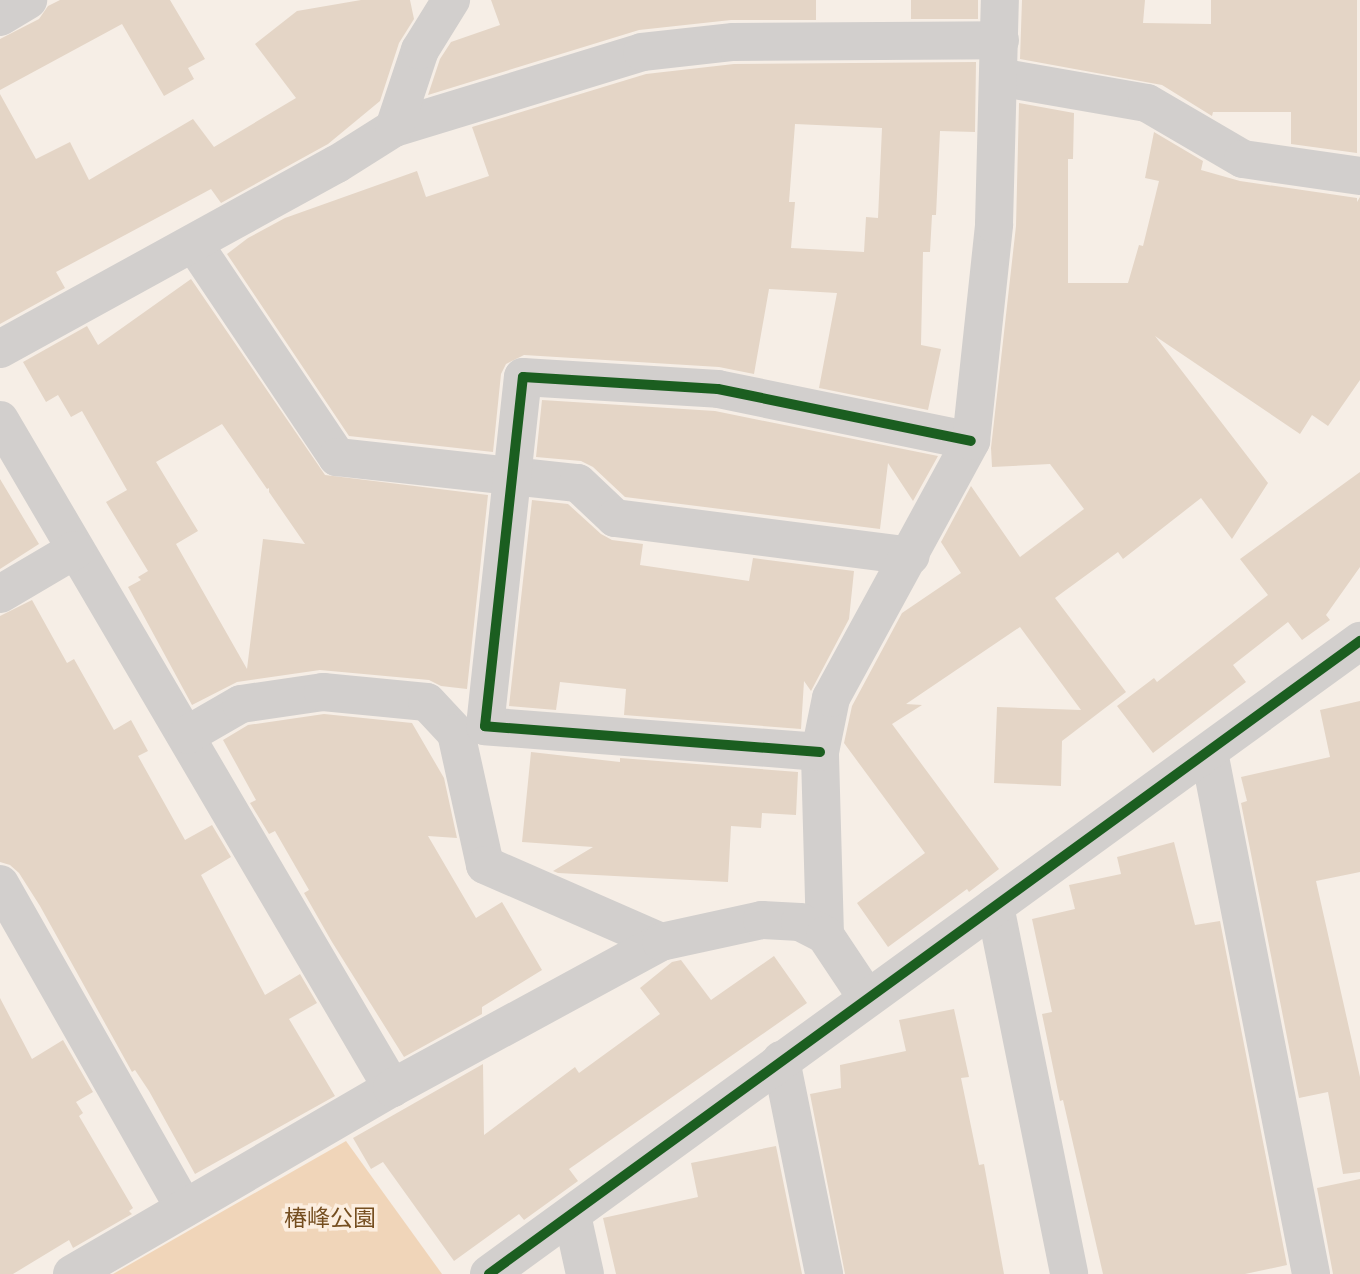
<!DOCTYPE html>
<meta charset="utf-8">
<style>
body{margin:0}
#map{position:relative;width:1360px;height:1274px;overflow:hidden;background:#f6eee6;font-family:Lato,"Noto Sans JP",sans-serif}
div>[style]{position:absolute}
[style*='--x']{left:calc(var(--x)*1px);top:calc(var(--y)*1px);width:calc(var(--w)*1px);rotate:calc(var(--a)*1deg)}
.green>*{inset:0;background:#f0d5b9}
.building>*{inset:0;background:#e4d5c6;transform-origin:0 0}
.street>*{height:38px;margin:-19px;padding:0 19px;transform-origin:19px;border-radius:19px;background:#d2cfcd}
.cycleway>*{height:10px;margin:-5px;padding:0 5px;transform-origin:5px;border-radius:5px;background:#1b5e20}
span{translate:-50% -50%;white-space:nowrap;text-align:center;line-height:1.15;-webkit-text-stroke:7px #fceee0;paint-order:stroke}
.park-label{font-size:23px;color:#754e20}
</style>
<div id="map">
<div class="green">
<i style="clip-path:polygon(346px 1141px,442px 1274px,113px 1274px)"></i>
</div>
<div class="building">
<i style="clip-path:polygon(60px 0,170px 0,205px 59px,188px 68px,194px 79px,164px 96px,122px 24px,0 90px,0 39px,39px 19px,48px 6px)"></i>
<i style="clip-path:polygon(361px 0,410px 0,414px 19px,399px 43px,380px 101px,328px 144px,221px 203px,211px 189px,56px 272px,65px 288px,0 324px,0 94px,36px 159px,70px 142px,89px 180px,193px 119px,214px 147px,296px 98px,255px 44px,297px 11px)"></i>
<i style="clip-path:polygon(491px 0,816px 0,816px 20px,731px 20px,639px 30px,428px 95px,440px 59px,451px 42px,500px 25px)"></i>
<i style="left:911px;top:0;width:67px;height:19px"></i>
<i style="clip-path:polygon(1022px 0,1145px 0,1143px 23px,1211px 24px,1211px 0,1357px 0,1357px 153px,1291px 144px,1291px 112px,1213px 112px,1212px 116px,1162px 85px,1020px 59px)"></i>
<i style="clip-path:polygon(evenodd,976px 62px,975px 132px,940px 131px,936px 215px,932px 215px,930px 252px,923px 252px,921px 345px,941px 349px,928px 410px,819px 388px,837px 293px,769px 289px,754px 374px,719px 367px,524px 355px,506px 364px,501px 374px,493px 452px,349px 436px,227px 254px,248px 238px,285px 218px,417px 171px,426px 197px,489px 176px,472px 127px,646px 74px,734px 64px,976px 62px,795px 124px,882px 128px,878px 218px,866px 217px,864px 252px,791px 248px,795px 202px,789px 202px,795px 124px)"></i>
<i style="clip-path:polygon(1019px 103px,1074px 113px,1073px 159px,1068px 159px,1068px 283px,1128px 283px,1139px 245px,1143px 246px,1159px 181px,1145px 178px,1154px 132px,1203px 161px,1201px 170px,1240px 181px,1357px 198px,1357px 202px,1360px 197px,1360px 380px,1328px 426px,1312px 415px,1300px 434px,1155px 336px,1268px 483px,1232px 539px,1201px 498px,1123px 559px,1118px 552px,1055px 598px,1126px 692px,1062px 741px,1061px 786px,994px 783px,997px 707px,1081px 710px,1020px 627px,906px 704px,922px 705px,892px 724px,999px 869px,969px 892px,967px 889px,888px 947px,857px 903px,925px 853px,844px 743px,852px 706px,902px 613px,961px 573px,941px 542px,971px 486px,1020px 557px,1084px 509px,1050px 464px,992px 467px,991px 448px,1016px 226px)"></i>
<i style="clip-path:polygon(evenodd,191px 279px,325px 475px,488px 495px,467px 689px,441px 686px,429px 680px,320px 670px,237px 682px,192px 705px,128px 587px,141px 580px,138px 577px,148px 571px,106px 502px,127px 490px,82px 411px,71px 417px,58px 395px,46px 402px,23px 362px,87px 326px,98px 345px,191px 279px,222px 424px,267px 489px,269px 488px,269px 492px,305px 544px,263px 539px,247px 669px,176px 544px,198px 531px,156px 462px,222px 424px)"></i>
<i style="clip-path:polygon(542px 400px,715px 411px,938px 456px,913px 501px,888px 463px,880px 529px,625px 497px,593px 467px,581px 461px,536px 457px)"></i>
<i style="clip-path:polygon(1360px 472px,1360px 567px,1326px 615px,1330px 620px,1302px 640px,1288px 622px,1233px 665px,1246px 682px,1153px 753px,1117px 706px,1154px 678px,1157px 682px,1268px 595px,1240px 559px)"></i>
<i style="clip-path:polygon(0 479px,39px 544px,0 569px)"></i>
<i style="clip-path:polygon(532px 500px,568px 504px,601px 534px,612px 540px,643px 544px,640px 565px,749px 581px,753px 558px,854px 571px,849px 619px,811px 691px,804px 681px,801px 729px,624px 715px,626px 689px,560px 682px,556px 710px,509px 706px)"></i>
<i style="clip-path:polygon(32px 600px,67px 663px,74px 659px,114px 730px,131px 720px,148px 751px,138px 756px,185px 840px,212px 825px,231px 857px,201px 875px,265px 995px,300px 974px,317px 1003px,289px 1019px,335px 1096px,195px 1174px,149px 1091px,135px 1070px,132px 1072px,40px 906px,19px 873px,10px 865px,0 862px,0 616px)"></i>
<i style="clip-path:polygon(1360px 701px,1360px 872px,1316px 881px,1360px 1077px,1360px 1172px,1343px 1174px,1328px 1092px,1299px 1098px,1241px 803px,1247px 801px,1241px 777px,1330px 757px,1320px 710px)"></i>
<i style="clip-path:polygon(324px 714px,412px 723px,444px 778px,457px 838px,428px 836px,476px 918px,502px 902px,542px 970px,482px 1007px,482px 1014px,404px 1057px,332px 942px,304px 893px,309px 890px,275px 831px,269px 834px,250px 803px,256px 800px,223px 740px,248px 725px)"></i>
<i style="clip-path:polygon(531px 752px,620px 762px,620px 758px,798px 772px,796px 815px,762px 813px,761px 828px,731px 826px,728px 882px,558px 873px,553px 871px,593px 847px,522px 842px)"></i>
<i style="clip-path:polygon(1174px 842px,1195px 925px,1220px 921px,1287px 1265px,1245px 1274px,1103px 1274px,1063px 1100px,1060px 1101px,1042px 1014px,1052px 1012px,1032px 919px,1075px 909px,1069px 885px,1121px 874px,1117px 857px)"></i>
<i style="clip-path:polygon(774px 956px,807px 1003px,569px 1169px,578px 1181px,524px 1220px,519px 1214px,454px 1261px,383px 1162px,371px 1169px,353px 1138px,483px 1064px,484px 1135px,575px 1067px,579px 1073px,660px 1014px,640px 988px,672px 962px,681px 960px,711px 1000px)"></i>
<i style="clip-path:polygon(0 998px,32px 1059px,63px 1040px,93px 1092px,76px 1102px,83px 1113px,79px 1116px,133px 1208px,129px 1211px,132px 1214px,73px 1248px,69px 1240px,13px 1274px,0 1274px)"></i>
<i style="clip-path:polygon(954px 1009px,969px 1077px,961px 1078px,979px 1165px,984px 1164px,1004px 1274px,845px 1274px,810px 1094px,841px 1088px,840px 1065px,906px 1051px,899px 1020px)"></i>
<i style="clip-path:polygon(776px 1146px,802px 1274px,616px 1274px,603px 1218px,698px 1197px,691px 1163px)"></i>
<i style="clip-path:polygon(1360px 1179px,1360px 1274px,1333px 1274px,1317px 1188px)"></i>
</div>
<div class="street">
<i style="--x:0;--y:17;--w:33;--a:-31"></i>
<i style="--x:998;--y:77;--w:151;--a:9.9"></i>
<i style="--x:1147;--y:103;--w:111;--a:30.3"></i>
<i style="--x:1243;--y:159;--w:118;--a:8.3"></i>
<i style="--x:394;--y:128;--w:259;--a:-17"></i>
<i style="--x:642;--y:52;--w:92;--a:-6.3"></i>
<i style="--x:733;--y:42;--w:267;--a:-0.4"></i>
<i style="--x:194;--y:244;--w:257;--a:56.1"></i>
<i style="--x:337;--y:457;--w:242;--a:6.2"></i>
<i style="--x:578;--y:483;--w:51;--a:43.4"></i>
<i style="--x:615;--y:518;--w:298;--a:7.3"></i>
<i style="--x:0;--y:349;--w:384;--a:-28.8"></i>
<i style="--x:337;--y:164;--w:67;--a:-32.3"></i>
<i style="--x:394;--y:128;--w:82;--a:-71.6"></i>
<i style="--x:420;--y:50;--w:59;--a:-58.2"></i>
<i style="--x:0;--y:420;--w:775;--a:59.59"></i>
<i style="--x:0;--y:594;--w:87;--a:-30.4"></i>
<i style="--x:187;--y:735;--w:62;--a:-29.9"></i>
<i style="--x:241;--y:704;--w:83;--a:-8.3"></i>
<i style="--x:323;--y:692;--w:104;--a:5.5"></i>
<i style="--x:427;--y:702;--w:42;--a:46.9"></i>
<i style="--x:456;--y:733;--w:135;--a:77.6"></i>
<i style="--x:485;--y:865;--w:192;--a:23.6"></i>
<i style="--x:820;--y:752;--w:336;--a:-175.6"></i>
<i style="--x:485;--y:726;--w:351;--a:-83.8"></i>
<i style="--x:523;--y:377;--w:195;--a:3.5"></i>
<i style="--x:718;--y:389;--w:258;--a:11.6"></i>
<i style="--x:1209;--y:752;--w:532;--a:78.94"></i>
<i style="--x:0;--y:884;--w:373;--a:60.4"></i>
<i style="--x:995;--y:906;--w:375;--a:78.6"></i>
<i style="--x:825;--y:935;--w:183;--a:-91.6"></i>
<i style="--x:820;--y:752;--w:55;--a:-78.5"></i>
<i style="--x:831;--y:698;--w:293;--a:-61.4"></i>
<i style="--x:971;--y:441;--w:218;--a:-83.9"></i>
<i style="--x:994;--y:224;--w:224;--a:-88.5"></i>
<i style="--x:781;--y:1060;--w:218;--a:78.6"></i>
<i style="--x:572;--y:1215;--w:60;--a:77.6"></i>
<i style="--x:72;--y:1274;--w:370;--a:-30.2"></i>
<i style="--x:392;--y:1088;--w:306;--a:-28.5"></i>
<i style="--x:661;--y:942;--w:103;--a:-12.3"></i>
<i style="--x:762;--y:920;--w:38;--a:3"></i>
<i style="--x:800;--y:922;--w:28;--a:27"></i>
<i style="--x:825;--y:935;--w:76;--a:56.3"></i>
<i style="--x:489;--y:1274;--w:1077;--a:-36.01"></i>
</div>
<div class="cycleway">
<i style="--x:820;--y:752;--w:336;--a:-175.6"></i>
<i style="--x:485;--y:726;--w:351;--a:-83.8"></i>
<i style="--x:523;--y:377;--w:195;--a:3.5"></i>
<i style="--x:718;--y:389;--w:258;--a:11.6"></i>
<i style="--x:489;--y:1274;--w:1077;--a:-36.01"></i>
</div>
<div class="park-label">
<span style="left:330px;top:1217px">椿峰公園</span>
</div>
</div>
